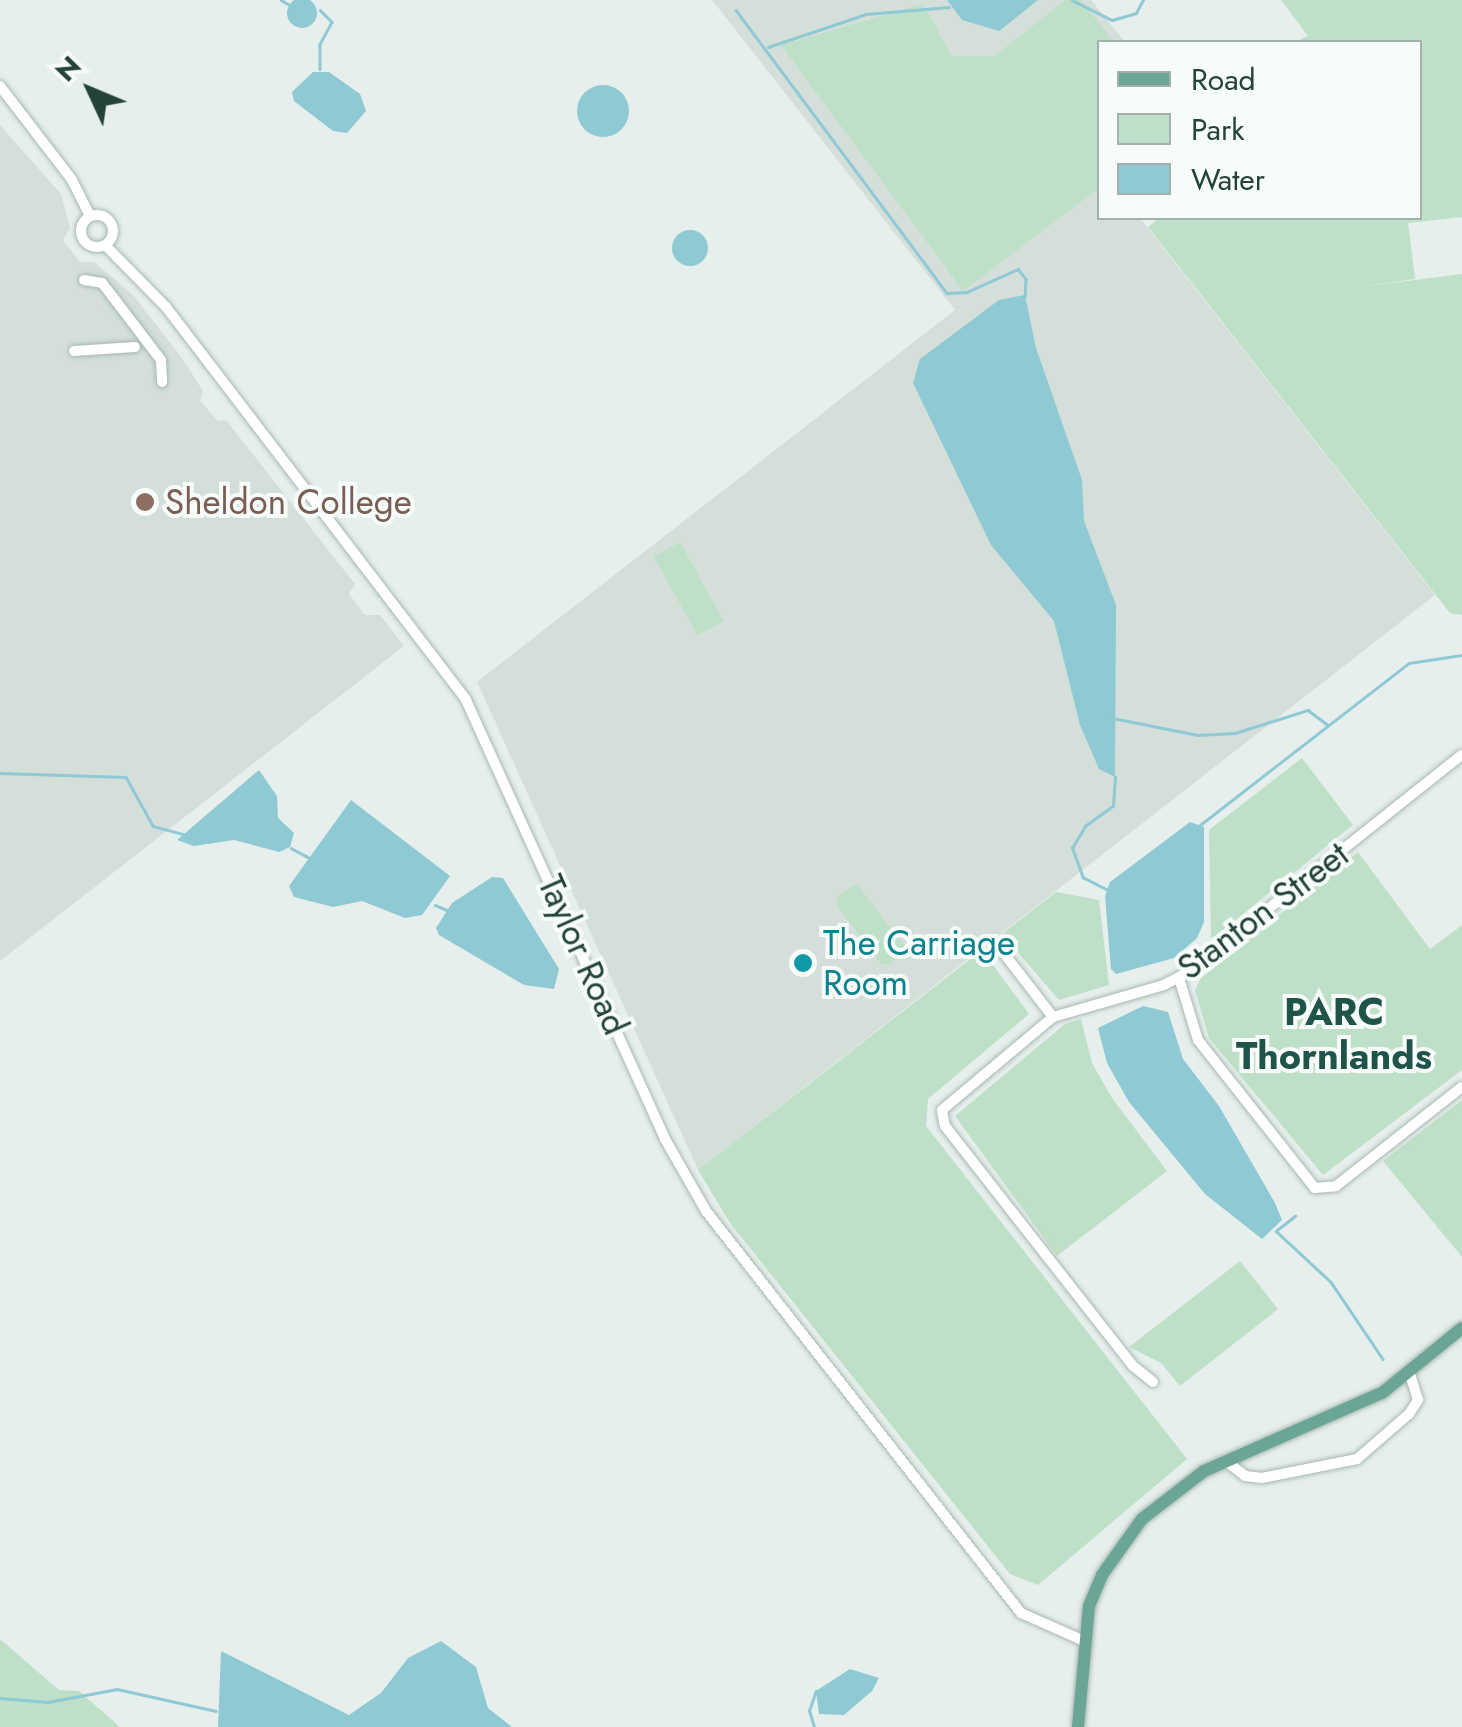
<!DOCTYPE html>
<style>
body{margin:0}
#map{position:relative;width:1462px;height:1727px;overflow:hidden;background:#e6efeb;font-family:Jost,sans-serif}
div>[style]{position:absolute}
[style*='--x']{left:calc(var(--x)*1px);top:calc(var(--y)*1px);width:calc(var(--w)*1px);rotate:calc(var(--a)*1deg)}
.built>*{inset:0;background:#d4dfda}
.green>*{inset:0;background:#bfe0c8;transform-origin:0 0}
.water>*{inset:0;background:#8ec9d4}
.round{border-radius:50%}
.stream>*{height:2.5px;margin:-1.25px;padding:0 1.25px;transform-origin:1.25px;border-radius:1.25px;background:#8ec9d4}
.roads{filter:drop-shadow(0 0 2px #a8b8b2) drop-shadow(0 0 2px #a8b8b2)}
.minor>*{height:10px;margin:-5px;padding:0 5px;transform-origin:5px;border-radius:5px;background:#fff}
.minor>.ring{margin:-5px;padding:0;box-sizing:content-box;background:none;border:10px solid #fff;border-radius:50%}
.major>*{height:12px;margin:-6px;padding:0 6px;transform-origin:6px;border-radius:6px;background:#6aa596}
.dots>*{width:28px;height:28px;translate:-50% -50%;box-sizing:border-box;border:5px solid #f7fbf9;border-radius:50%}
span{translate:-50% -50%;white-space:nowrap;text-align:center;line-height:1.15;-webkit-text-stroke:8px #f7fbf9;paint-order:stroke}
.education-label{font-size:35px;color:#785e54}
.left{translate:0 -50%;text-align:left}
.street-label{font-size:35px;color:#24423a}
.culture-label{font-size:35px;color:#0d838f}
.neighbourhood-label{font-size:38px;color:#1f5548;font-weight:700}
.legend{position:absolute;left:1097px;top:40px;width:325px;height:180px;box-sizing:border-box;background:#f7fbf9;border:2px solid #a3b1ad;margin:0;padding:12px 18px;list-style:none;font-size:30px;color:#24423a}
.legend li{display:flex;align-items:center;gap:20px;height:50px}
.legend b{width:50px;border:2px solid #a3b1ad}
.north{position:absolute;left:40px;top:40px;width:100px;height:100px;-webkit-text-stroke:8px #f7fbf9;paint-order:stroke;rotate:314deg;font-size:28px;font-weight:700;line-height:40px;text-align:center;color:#24423a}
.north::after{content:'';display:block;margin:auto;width:35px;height:45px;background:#24423a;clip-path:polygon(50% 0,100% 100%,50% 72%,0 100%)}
</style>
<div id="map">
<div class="built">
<i style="clip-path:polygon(712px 0,1091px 0,1125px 42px,1100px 42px,1100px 218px,1140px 218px,1435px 595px,698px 1170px,477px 682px,955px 310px)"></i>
<i style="clip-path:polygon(0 125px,61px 194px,70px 228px,63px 240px,80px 262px,94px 262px,133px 295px,182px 358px,203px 391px,200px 401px,218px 421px,226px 420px,355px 584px,349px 594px,365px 615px,380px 615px,404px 646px,0 961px)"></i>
</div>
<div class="green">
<i style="clip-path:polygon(1065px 0,1081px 0,1114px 42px,1100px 42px,1099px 188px,963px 291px,781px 45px,923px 4px,952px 56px,995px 56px)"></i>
<i style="clip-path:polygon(1281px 0,1462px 0,1462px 217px,1408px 223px,1415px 279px,1360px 287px,1462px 274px,1462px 615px,1450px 613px,1148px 227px,1159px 218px,1420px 218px,1420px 42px,1295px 42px,1308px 36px)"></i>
<i style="left:680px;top:542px;width:90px;height:30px;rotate:61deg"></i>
<i style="clip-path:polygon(1302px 758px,1353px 825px,1211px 940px,1209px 830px)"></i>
<i style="clip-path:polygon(1358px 852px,1430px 949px,1462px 925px,1462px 1070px,1323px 1175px,1209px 1038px,1195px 990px,1201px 978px)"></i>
<i style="clip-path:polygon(857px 884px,906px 948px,889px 965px,881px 964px,837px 906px,838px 895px)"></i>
<i style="clip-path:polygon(1056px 892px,1099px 900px,1109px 985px,1059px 1000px,1002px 934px)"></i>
<i style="clip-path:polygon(982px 950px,1029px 1014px,928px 1099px,926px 1126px,1187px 1459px,1038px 1585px,1010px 1574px,730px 1223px,698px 1170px)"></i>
<i style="clip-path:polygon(1081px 1019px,1092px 1063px,1112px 1098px,1167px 1171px,1057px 1256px,955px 1116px,1065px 1024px)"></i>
<i style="clip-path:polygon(1462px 1100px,1462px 1257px,1383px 1161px)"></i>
<i style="clip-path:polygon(1240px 1261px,1278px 1309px,1180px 1386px,1161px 1363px,1129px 1347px)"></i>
<i style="clip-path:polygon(0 1639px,59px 1690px,79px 1691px,120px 1727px,0 1727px)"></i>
</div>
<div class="water">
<i class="round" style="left:287px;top:-2px;width:30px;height:30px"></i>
<i style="clip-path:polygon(947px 0,1038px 0,999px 31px,962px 20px)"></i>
<i style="clip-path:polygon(313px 72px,329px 72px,360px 94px,366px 111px,347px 133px,333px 131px,294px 101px,292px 92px)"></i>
<i class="round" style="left:577px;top:85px;width:52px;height:52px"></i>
<i class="round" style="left:672px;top:230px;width:36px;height:36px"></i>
<i style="clip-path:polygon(1025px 295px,1036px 348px,1082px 480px,1084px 521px,1116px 605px,1115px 777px,1099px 769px,1080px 725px,1054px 621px,991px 545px,913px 383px,920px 359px,999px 300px)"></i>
<i style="clip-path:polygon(259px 770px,277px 796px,278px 818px,294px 833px,290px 847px,279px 852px,234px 840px,194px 846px,177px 840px)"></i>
<i style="clip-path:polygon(351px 800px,450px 876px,422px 915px,405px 918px,362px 901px,333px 907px,294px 897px,289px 886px)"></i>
<i style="clip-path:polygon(1190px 822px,1204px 827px,1204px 922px,1197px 938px,1174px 958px,1116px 974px,1111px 969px,1105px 896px,1110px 882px)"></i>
<i style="clip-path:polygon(492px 877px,503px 878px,559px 969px,554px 989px,524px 985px,439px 935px,436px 928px,452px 903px)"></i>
<i style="clip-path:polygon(1143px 1006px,1168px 1012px,1183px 1059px,1219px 1106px,1275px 1203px,1282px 1220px,1262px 1239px,1205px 1194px,1129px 1102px,1107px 1063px,1098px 1028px)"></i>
<i style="clip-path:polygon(441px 1641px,476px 1667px,488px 1708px,512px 1727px,218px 1727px,221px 1651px,349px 1715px,381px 1693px,408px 1658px)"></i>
<i style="clip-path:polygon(850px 1669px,879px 1678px,872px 1691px,844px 1715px,819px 1714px,816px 1691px)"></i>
</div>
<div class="stream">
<i style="--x:281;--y:0;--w:13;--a:29"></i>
<i style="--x:1072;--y:0;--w:45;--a:26.6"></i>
<i style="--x:1112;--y:20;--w:25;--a:-16"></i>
<i style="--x:1136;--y:13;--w:15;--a:-62"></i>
<i style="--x:320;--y:10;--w:17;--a:45"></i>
<i style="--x:332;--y:22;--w:26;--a:118"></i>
<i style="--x:320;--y:45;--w:24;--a:90"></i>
<i style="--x:736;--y:10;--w:353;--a:53.3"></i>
<i style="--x:947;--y:293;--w:20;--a:-3"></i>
<i style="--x:967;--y:292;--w:56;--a:-24.3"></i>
<i style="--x:1018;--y:269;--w:13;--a:51"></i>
<i style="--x:1026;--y:279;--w:17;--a:93"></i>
<i style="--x:768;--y:47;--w:103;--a:-18.6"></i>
<i style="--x:866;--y:14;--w:83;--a:-4.8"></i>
<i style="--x:1113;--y:718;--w:86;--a:11.4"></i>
<i style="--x:1197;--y:735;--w:38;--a:-3"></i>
<i style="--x:1235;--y:733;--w:77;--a:-17.5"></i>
<i style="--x:1308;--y:710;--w:25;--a:37"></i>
<i style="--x:0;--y:773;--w:126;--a:1.8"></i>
<i style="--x:126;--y:777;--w:56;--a:61.1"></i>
<i style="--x:153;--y:826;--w:31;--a:15"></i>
<i style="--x:1200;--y:825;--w:264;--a:-37.8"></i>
<i style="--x:1409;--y:663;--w:54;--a:-8.6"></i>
<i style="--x:291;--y:848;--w:21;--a:28"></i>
<i style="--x:1109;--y:891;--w:29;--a:-153"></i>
<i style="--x:1083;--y:878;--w:32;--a:-110"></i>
<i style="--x:1072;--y:848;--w:26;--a:-59"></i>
<i style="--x:1085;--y:826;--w:34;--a:-36"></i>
<i style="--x:1113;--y:806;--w:29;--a:-86"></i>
<i style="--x:435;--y:905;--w:13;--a:23"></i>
<i style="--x:1277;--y:1230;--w:23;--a:-38"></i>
<i style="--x:1276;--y:1231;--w:75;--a:42.8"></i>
<i style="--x:1331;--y:1282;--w:93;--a:56"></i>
<i style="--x:0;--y:1698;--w:48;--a:4.8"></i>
<i style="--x:48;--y:1702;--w:70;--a:-10.7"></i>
<i style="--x:117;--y:1689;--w:101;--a:12.5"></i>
<i style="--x:814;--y:1727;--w:17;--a:-107"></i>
<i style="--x:809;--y:1711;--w:21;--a:-71"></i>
</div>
<div class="roads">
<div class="minor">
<i style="--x:0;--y:86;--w:118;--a:52.5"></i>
<i style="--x:72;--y:180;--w:40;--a:63.4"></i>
<i class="ring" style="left:81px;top:215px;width:22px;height:22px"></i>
<i style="--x:105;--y:245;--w:87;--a:45.5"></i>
<i style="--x:166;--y:307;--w:494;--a:52.6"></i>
<i style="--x:466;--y:700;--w:482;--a:65.6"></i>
<i style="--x:665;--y:1139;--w:83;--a:60.3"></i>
<i style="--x:706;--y:1211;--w:511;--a:51.92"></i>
<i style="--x:1021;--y:1613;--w:67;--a:23.9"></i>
<i style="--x:84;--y:280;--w:18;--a:9"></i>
<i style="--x:102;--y:283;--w:23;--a:52"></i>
<i style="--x:116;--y:301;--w:74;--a:52.7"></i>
<i style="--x:161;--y:360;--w:22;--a:87"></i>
<i style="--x:74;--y:351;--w:61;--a:-3.8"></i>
<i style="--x:995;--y:942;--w:95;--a:52.3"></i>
<i style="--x:1179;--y:978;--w:65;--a:73"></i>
<i style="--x:1198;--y:1040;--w:189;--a:51.7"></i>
<i style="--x:1315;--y:1188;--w:21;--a:-5"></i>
<i style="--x:1336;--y:1186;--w:160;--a:-38.2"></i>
<i style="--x:1153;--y:1382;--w:26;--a:-141"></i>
<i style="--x:1133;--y:1366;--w:199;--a:-128.1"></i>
<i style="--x:1010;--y:1209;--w:105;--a:-128.1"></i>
<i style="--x:945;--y:1126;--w:16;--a:-101"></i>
<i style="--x:942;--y:1110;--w:145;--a:-40"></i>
<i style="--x:1053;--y:1017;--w:116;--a:-16.1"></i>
<i style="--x:1164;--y:985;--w:30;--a:-28"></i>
<i style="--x:1190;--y:971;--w:347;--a:-38.5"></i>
<i style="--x:1226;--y:1461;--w:24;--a:38"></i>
<i style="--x:1245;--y:1476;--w:17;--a:7"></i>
<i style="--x:1262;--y:1478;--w:97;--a:-11.3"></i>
<i style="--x:1357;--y:1459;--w:69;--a:-40.9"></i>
<i style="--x:1409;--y:1414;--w:17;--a:-57"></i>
<i style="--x:1418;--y:1400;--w:28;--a:-107"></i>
</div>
<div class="major">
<i style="--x:1078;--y:1727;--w:121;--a:-84.8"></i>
<i style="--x:1089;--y:1606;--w:34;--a:-67"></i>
<i style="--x:1102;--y:1575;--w:69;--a:-54.5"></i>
<i style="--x:1142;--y:1519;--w:78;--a:-37.7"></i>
<i style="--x:1204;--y:1471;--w:194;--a:-23.7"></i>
<i style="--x:1382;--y:1393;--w:103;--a:-39.1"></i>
</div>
</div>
<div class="dots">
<i style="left:145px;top:502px;background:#8d6e63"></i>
<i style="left:803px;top:963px;background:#0f9aa8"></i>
</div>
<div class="education-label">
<span class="left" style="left:165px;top:502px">Sheldon College</span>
</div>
<div class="street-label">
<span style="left:1263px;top:911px;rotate:-37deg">Stanton Street</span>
<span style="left:583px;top:955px;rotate:66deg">Taylor Road</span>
</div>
<div class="culture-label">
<span class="left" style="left:823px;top:963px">The Carriage<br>Room</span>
</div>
<div class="neighbourhood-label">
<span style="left:1334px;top:1034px">PARC<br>Thornlands</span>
</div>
<ul class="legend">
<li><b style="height:12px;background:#6aa596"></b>Road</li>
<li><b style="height:28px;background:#bfe0c8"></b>Park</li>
<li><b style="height:28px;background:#8ec9d4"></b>Water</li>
</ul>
<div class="north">N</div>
</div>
